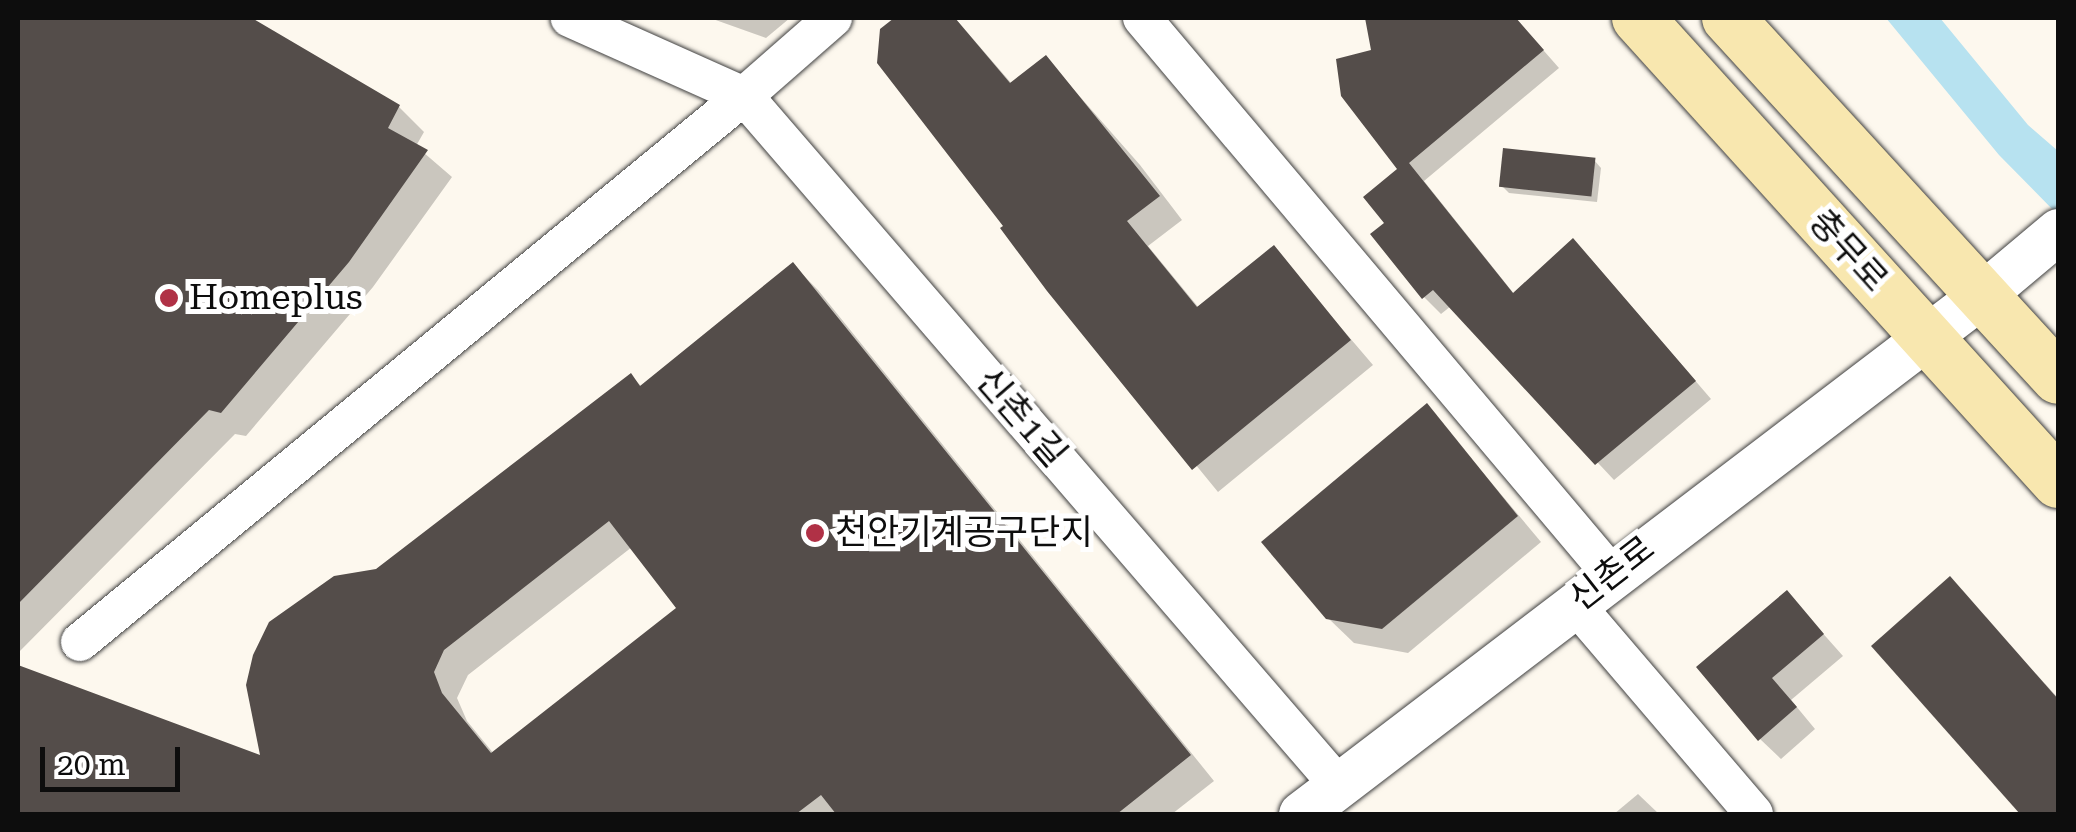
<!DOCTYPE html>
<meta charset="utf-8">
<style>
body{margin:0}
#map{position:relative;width:2076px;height:832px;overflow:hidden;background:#fdf8ee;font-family:"Roboto Serif","Noto Sans KR",serif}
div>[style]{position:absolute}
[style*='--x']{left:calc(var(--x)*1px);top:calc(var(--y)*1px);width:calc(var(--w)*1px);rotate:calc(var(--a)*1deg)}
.water>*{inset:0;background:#b7e2f0}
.shadow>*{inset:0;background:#0003}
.building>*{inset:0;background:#544d4a;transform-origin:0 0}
.roads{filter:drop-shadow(0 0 2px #404040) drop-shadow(0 0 2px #404040)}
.minor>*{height:38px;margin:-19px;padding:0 19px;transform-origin:19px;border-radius:19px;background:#fff}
.tertiary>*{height:45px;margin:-22.5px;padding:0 22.5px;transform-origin:22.5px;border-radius:22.5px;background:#fff}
.secondary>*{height:52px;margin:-26px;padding:0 26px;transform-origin:26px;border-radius:26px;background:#f8e7af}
.dots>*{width:28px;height:28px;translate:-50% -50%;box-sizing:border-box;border:5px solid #fff;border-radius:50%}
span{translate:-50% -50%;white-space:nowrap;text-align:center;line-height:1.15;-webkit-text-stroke:10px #fff;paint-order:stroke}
.street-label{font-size:35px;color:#0d0d0d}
.poi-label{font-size:35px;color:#0d0d0d}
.left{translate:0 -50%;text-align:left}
.frame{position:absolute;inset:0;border:20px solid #0d0d0d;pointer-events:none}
.scale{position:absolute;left:40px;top:747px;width:140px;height:45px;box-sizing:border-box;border:5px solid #0d0d0d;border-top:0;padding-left:12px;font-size:30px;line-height:35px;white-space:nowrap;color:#0d0d0d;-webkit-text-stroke:8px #fff;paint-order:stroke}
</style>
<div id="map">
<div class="water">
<i style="clip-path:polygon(1886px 18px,1940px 18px,2028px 125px,2058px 151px,2058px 215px,1999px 155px)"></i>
</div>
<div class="shadow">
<i style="clip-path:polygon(18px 18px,247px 18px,399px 107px,424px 132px,416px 146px,452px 177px,373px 287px,246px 436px,235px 434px,18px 653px)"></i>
<i style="clip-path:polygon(710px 18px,790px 18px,766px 38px)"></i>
<i style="clip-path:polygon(898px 18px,955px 18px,1012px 84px,1046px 58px,1140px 165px,1182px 220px,1148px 246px,1199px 308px,1273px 248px,1373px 365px,1218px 492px,1003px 229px,1006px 226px,883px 31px)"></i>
<i style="clip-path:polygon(1367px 18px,1515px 18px,1559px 68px,1424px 181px,1515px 295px,1590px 258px,1711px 399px,1614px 480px,1451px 306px,1441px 314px,1424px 297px,1388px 223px,1400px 170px)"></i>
<i style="clip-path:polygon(1594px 160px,1601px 168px,1597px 202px,1509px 193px,1502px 186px)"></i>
<i style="clip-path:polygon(evenodd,793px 265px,818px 290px,1214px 781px,1172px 814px,18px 814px,18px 672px,34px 673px,264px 759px,378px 571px,631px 376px,642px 387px,793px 265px,632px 547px,679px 608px,494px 754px,467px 721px,457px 698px,468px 675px,632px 547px)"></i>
<i style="clip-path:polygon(1427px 406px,1541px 542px,1408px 653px,1354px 643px,1328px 618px)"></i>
<i style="clip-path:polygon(1950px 580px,2058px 698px,2058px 814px,2023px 814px,1874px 646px)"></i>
<i style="clip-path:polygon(1787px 593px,1843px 656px,1791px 700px,1815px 729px,1781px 759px,1760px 739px)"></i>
<i style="clip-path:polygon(1638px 794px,1659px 814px,1614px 814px)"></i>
</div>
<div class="building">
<i style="clip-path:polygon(18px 18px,252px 18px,400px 105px,388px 128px,428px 150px,349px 262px,221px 413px,209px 410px,18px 604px)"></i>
<i style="clip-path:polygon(894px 18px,955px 18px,1010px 83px,1046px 55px,1160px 196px,1127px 221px,1197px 307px,1274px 245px,1351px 340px,1192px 470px,1047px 291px,1000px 228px,1003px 226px,877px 63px,880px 29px)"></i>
<i style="clip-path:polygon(1365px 18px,1516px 18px,1544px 50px,1409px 163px,1513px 293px,1573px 238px,1696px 381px,1595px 465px,1433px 290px,1422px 299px,1370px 234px,1384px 223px,1363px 197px,1397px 169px,1341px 96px,1336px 59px,1371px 50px)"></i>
<i style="left:1503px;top:148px;width:93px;height:39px;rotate:6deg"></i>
<i style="clip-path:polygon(evenodd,793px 262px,1191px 755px,1117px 814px,836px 814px,821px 795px,796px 814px,18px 814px,18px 665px,260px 755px,246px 685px,253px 655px,269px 622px,334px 576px,376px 569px,631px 373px,640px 386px,793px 262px,609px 521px,676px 608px,491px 753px,442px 693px,434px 672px,444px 650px,609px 521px)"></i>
<i style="clip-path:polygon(1427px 403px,1518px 516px,1382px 629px,1326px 619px,1261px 542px)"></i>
<i style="clip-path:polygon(1950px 576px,2058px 699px,2058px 814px,2020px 814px,1871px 646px)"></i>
<i style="clip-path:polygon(1787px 590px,1824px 634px,1772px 678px,1797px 707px,1758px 741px,1696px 667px)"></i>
</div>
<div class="roads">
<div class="minor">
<i style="--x:833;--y:18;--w:118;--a:138.8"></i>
<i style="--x:744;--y:96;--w:910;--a:49.23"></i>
<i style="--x:1142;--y:18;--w:727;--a:49.85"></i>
<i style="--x:1574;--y:603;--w:277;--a:49.5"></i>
<i style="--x:80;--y:642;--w:860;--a:-39.43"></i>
<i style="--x:744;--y:96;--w:191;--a:-155.9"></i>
</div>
<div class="tertiary">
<i style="--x:1301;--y:814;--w:858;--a:-37.32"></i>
<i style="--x:1983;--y:294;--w:98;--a:-40"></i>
</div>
<div class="secondary">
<i style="--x:1638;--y:18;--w:626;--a:47.85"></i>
<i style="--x:1728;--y:18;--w:488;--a:47.5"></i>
</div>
</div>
<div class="dots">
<i style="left:169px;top:298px;background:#b03146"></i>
<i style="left:815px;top:533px;background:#b03146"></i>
</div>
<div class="street-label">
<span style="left:1848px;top:251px;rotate:48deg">충무로</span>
<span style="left:1021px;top:418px;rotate:49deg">신촌1길</span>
<span style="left:1612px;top:574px;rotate:-38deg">신촌로</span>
</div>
<div class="poi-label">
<span class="left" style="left:189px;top:298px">Homeplus</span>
<span class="left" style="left:835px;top:533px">천안기계공구단지</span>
</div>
<div class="frame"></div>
<div class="scale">20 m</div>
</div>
